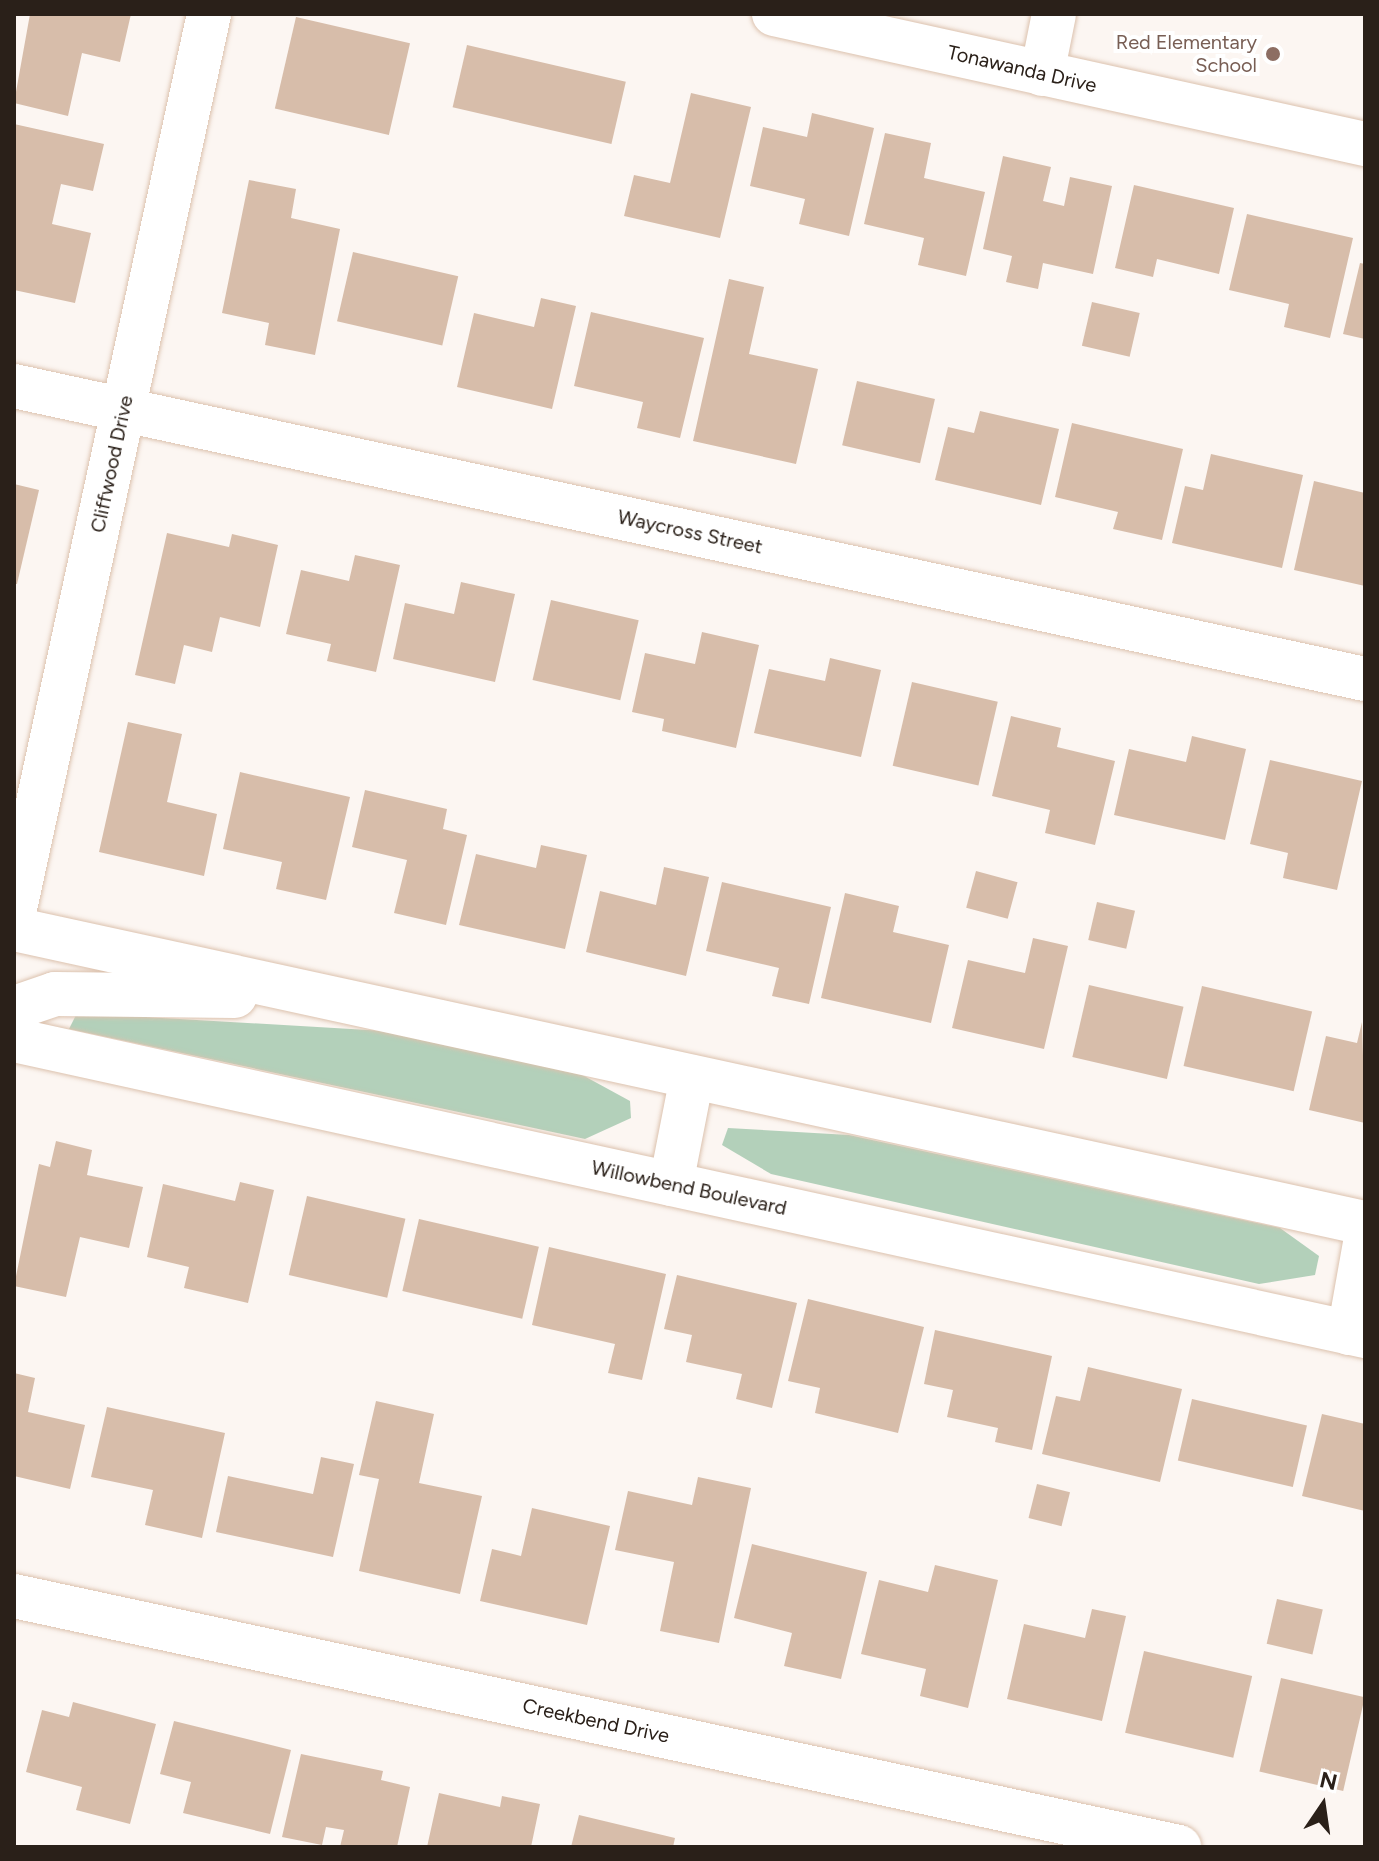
<!DOCTYPE html>
<style>
body{margin:0}
#map{position:relative;width:1379px;height:1861px;overflow:hidden;background:#fcf6f2;font-family:Figtree,sans-serif}
div>[style]{position:absolute}
[style*='--x']{left:calc(var(--x)*1px);top:calc(var(--y)*1px);width:calc(var(--w)*1px);rotate:calc(var(--a)*1deg)}
.green>*{inset:0;background:#b3d0ba}
.building>*{inset:0;background:#d7bdaa;transform-origin:0 0}
.roads{filter:drop-shadow(0 0 2px #dcc2ae) drop-shadow(0 0 2px #dcc2ae)}
.minor>*{height:44px;margin:-22px;padding:0 22px;transform-origin:22px;border-radius:22px;background:#fff}
.major>*{height:44px;margin:-22px;padding:0 22px;transform-origin:22px;border-radius:22px;background:#fff}
.dots>*{width:22px;height:22px;translate:-50% -50%;box-sizing:border-box;border:4px solid #fff;border-radius:50%}
span{translate:-50% -50%;white-space:nowrap;text-align:center;line-height:1.15;-webkit-text-stroke:8px #fff;paint-order:stroke}
.education-label{font-size:20px;color:#785e54}
.right{translate:-100% -50%;text-align:right}
.street-label{font-size:20px;color:#2a2019}
.frame{position:absolute;inset:0;border:16px solid #2a2019;pointer-events:none}
.north{position:absolute;left:1283px;top:1765px;width:80px;height:80px;-webkit-text-stroke:6px #fff;paint-order:stroke;rotate:13deg;font-size:22px;font-weight:700;line-height:32px;text-align:center;color:#2a2019}
.north::after{content:'';display:block;margin:auto;width:28px;height:36px;background:#2a2019;clip-path:polygon(50% 0,100% 100%,50% 72%,0 100%)}
</style>
<div id="map">
<div class="green">
<i style="clip-path:polygon(77px 1013px,385px 1031px,575px 1071px,630px 1101px,631px 1118px,585px 1139px,69px 1029px)"></i>
<i style="clip-path:polygon(728px 1128px,849px 1135px,1280px 1228px,1319px 1256px,1315px 1275px,1259px 1284px,771px 1174px,722px 1145px)"></i>
</div>
<div class="building">
<i style="clip-path:polygon(30px 14px,131px 14px,120px 62px,82px 53px,68px 116px,14px 103px)"></i>
<i style="left:296px;top:17px;width:117px;height:94px;rotate:13deg"></i>
<i style="left:467px;top:45px;width:163px;height:64px;rotate:13deg"></i>
<i style="clip-path:polygon(691px 93px,751px 107px,720px 238px,624px 216px,634px 175px,670px 183px)"></i>
<i style="clip-path:polygon(812px 113px,874px 128px,849px 236px,799px 224px,805px 199px,750px 186px,763px 127px,807px 137px)"></i>
<i style="clip-path:polygon(14px 124px,104px 144px,93px 191px,61px 184px,52px 224px,91px 233px,75px 303px,14px 290px)"></i>
<i style="clip-path:polygon(885px 133px,931px 143px,924px 178px,985px 192px,966px 276px,918px 265px,924px 238px,864px 224px)"></i>
<i style="clip-path:polygon(1003px 156px,1051px 167px,1043px 201px,1064px 206px,1070px 177px,1112px 186px,1093px 274px,1043px 263px,1038px 289px,1006px 282px,1012px 256px,983px 249px)"></i>
<i style="clip-path:polygon(249px 180px,296px 189px,291px 218px,340px 229px,315px 355px,265px 345px,269px 323px,222px 313px)"></i>
<i style="clip-path:polygon(1134px 185px,1234px 208px,1219px 274px,1157px 259px,1153px 277px,1115px 268px)"></i>
<i style="clip-path:polygon(1247px 214px,1353px 238px,1330px 338px,1284px 327px,1289px 304px,1229px 290px)"></i>
<i style="left:353px;top:252px;width:108px;height:71px;rotate:13deg"></i>
<i style="clip-path:polygon(1360px 263px,1365px 264px,1365px 339px,1343px 334px)"></i>
<i style="clip-path:polygon(729px 279px,764px 287px,749px 354px,818px 369px,796px 464px,693px 441px)"></i>
<i style="clip-path:polygon(541px 298px,576px 306px,552px 409px,457px 387px,474px 313px,534px 327px)"></i>
<i style="left:1092px;top:302px;width:49px;height:45px;rotate:13deg"></i>
<i style="clip-path:polygon(591px 312px,704px 338px,680px 438px,637px 428px,643px 402px,574px 386px)"></i>
<i style="left:857px;top:381px;width:80px;height:66px;rotate:13deg"></i>
<i style="clip-path:polygon(980px 411px,1059px 429px,1041px 505px,935px 480px,948px 427px,974px 433px)"></i>
<i style="clip-path:polygon(1072px 423px,1183px 449px,1162px 540px,1113px 529px,1118px 512px,1055px 497px)"></i>
<i style="clip-path:polygon(1211px 454px,1303px 475px,1282px 568px,1172px 543px,1185px 486px,1203px 490px)"></i>
<i style="clip-path:polygon(1314px 481px,1365px 493px,1365px 586px,1294px 570px)"></i>
<i style="clip-path:polygon(14px 484px,39px 490px,17px 584px,14px 584px)"></i>
<i style="clip-path:polygon(167px 533px,229px 547px,232px 534px,278px 545px,260px 627px,220px 617px,212px 652px,184px 645px,175px 684px,135px 675px)"></i>
<i style="clip-path:polygon(355px 555px,400px 565px,376px 672px,327px 661px,331px 644px,286px 634px,301px 570px,349px 581px)"></i>
<i style="clip-path:polygon(461px 582px,515px 594px,495px 682px,393px 659px,405px 603px,454px 614px)"></i>
<i style="left:551px;top:600px;width:90px;height:82px;rotate:13deg"></i>
<i style="clip-path:polygon(702px 632px,759px 645px,736px 748px,662px 731px,664px 719px,632px 712px,645px 653px,695px 664px)"></i>
<i style="clip-path:polygon(830px 658px,881px 670px,861px 757px,754px 733px,769px 669px,825px 681px)"></i>
<i style="left:912px;top:682px;width:88px;height:86px;rotate:13deg"></i>
<i style="clip-path:polygon(1011px 716px,1061px 728px,1057px 747px,1115px 761px,1095px 845px,1045px 833px,1050px 810px,992px 796px)"></i>
<i style="clip-path:polygon(128px 722px,182px 734px,167px 802px,217px 814px,204px 876px,99px 852px)"></i>
<i style="clip-path:polygon(1192px 736px,1246px 749px,1225px 840px,1114px 815px,1129px 749px,1186px 762px)"></i>
<i style="clip-path:polygon(1270px 760px,1362px 781px,1337px 890px,1283px 878px,1288px 853px,1250px 844px)"></i>
<i style="clip-path:polygon(240px 772px,350px 797px,326px 900px,276px 889px,282px 862px,223px 849px)"></i>
<i style="clip-path:polygon(365px 790px,447px 809px,443px 829px,467px 835px,446px 925px,394px 913px,407px 860px,352px 847px)"></i>
<i style="clip-path:polygon(541px 845px,587px 855px,565px 949px,459px 925px,476px 854px,536px 868px)"></i>
<i style="clip-path:polygon(664px 867px,709px 877px,686px 976px,586px 952px,600px 891px,656px 905px)"></i>
<i style="left:976px;top:871px;width:43px;height:38px;rotate:15deg"></i>
<i style="clip-path:polygon(722px 882px,831px 907px,809px 1004px,772px 996px,779px 968px,706px 951px)"></i>
<i style="clip-path:polygon(845px 893px,899px 906px,893px 932px,949px 945px,931px 1023px,821px 998px)"></i>
<i style="left:1097px;top:902px;width:39px;height:39px;rotate:13deg"></i>
<i style="clip-path:polygon(1033px 938px,1068px 946px,1044px 1049px,952px 1028px,968px 960px,1025px 973px)"></i>
<i style="left:1089px;top:985px;width:97px;height:74px;rotate:13deg"></i>
<i style="left:1202px;top:986px;width:113px;height:82px;rotate:13deg"></i>
<i style="clip-path:polygon(1362px 1022px,1365px 1123px,1309px 1110px,1326px 1036px,1357px 1043px)"></i>
<i style="clip-path:polygon(56px 1141px,92px 1150px,87px 1175px,143px 1187px,129px 1248px,80px 1237px,66px 1297px,14px 1286px,39px 1164px,50px 1167px)"></i>
<i style="clip-path:polygon(240px 1182px,274px 1190px,248px 1303px,184px 1288px,189px 1267px,147px 1257px,163px 1184px,235px 1201px)"></i>
<i style="left:307px;top:1196px;width:101px;height:81px;rotate:13deg"></i>
<i style="left:419px;top:1219px;width:123px;height:74px;rotate:13deg"></i>
<i style="clip-path:polygon(549px 1247px,666px 1274px,642px 1380px,608px 1373px,615px 1344px,532px 1325px)"></i>
<i style="clip-path:polygon(677px 1275px,797px 1303px,772px 1408px,736px 1399px,742px 1374px,686px 1362px,692px 1335px,664px 1329px)"></i>
<i style="clip-path:polygon(808px 1299px,924px 1327px,898px 1433px,815px 1413px,820px 1388px,788px 1381px)"></i>
<i style="clip-path:polygon(935px 1330px,1052px 1356px,1032px 1450px,995px 1442px,998px 1428px,947px 1417px,953px 1390px,924px 1384px)"></i>
<i style="clip-path:polygon(1088px 1367px,1182px 1389px,1160px 1482px,1042px 1454px,1056px 1396px,1080px 1401px)"></i>
<i style="clip-path:polygon(14px 1373px,35px 1378px,28px 1412px,85px 1425px,70px 1489px,14px 1476px)"></i>
<i style="left:1192px;top:1399px;width:118px;height:63px;rotate:13deg"></i>
<i style="clip-path:polygon(376px 1401px,434px 1414px,419px 1483px,482px 1496px,460px 1594px,359px 1571px,379px 1479px,359px 1475px)"></i>
<i style="clip-path:polygon(107px 1407px,225px 1433px,202px 1538px,145px 1525px,153px 1490px,91px 1477px)"></i>
<i style="clip-path:polygon(1322px 1414px,1365px 1424px,1365px 1511px,1302px 1496px)"></i>
<i style="clip-path:polygon(321px 1457px,354px 1464px,333px 1557px,216px 1532px,228px 1476px,313px 1494px)"></i>
<i style="clip-path:polygon(698px 1477px,751px 1488px,719px 1643px,660px 1631px,674px 1562px,615px 1550px,628px 1491px,692px 1505px)"></i>
<i style="left:1037px;top:1484px;width:34px;height:35px;rotate:14deg"></i>
<i style="clip-path:polygon(532px 1508px,610px 1526px,587px 1625px,480px 1601px,492px 1549px,521px 1556px)"></i>
<i style="clip-path:polygon(752px 1544px,867px 1572px,841px 1679px,784px 1666px,792px 1633px,734px 1618px)"></i>
<i style="clip-path:polygon(935px 1565px,998px 1580px,968px 1708px,920px 1696px,926px 1669px,861px 1654px,879px 1580px,928px 1592px)"></i>
<i style="left:1277px;top:1599px;width:47px;height:46px;rotate:13deg"></i>
<i style="clip-path:polygon(1092px 1609px,1126px 1616px,1102px 1721px,1007px 1699px,1024px 1624px,1085px 1638px)"></i>
<i style="left:1144px;top:1651px;width:111px;height:84px;rotate:13deg"></i>
<i style="left:1281px;top:1678px;width:86px;height:96px;rotate:13deg"></i>
<i style="clip-path:polygon(73px 1702px,156px 1724px,130px 1824px,76px 1810px,82px 1787px,26px 1772px,42px 1710px,69px 1717px)"></i>
<i style="clip-path:polygon(174px 1721px,291px 1750px,270px 1834px,183px 1813px,191px 1782px,160px 1774px)"></i>
<i style="clip-path:polygon(301px 1754px,383px 1771px,381px 1780px,410px 1787px,397px 1847px,340px 1847px,344px 1830px,326px 1827px,322px 1845px,282px 1837px)"></i>
<i style="clip-path:polygon(439px 1793px,500px 1807px,502px 1796px,540px 1804px,531px 1847px,427px 1847px)"></i>
<i style="clip-path:polygon(579px 1815px,675px 1838px,673px 1847px,571px 1847px)"></i>
</div>
<div class="roads">
<div class="minor">
<i style="--x:774;--y:14;--w:605;--a:12.41"></i>
<i style="--x:1042;--y:74;--w:61;--a:-78.7"></i>
<i style="--x:14;--y:386;--w:1382;--a:12.24"></i>
<i style="--x:14;--y:913;--w:920;--a:-77.76"></i>
<i style="--x:14;--y:1596;--w:1192;--a:12.16"></i>
</div>
<div class="major">
<i style="--x:14;--y:929;--w:1383;--a:12.28"></i>
<i style="--x:14;--y:1008;--w:43;--a:-18.9"></i>
<i style="--x:55;--y:994;--w:180;--a:0.6"></i>
<i style="--x:14;--y:1040;--w:1383;--a:12.36"></i>
<i style="--x:671;--y:1184;--w:109;--a:-78.9"></i>
<i style="--x:1349;--y:1333;--w:91;--a:-79.9"></i>
</div>
</div>
<div class="dots">
<i style="left:1273px;top:54px;background:#8d6e63"></i>
</div>
<div class="education-label">
<span class="right" style="left:1257px;top:54px">Red Elementary<br>School</span>
</div>
<div class="street-label">
<span style="left:1022px;top:69px;rotate:13deg">Tonawanda Drive</span>
<span style="left:112px;top:464px;rotate:-78deg">Cliffwood Drive</span>
<span style="left:690px;top:532px;rotate:12deg">Waycross Street</span>
<span style="left:689px;top:1188px;rotate:12deg">Willowbend Boulevard</span>
<span style="left:596px;top:1721px;rotate:12deg">Creekbend Drive</span>
</div>
<div class="frame"></div>
<div class="north">N</div>
</div>
